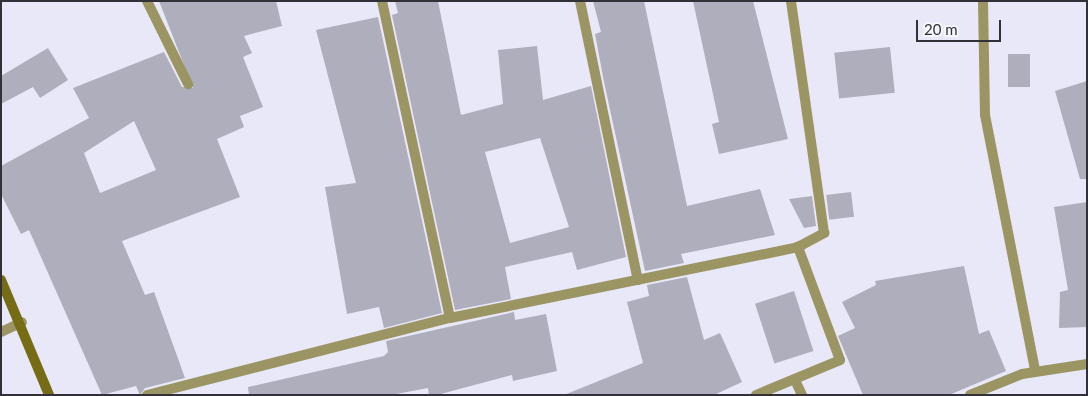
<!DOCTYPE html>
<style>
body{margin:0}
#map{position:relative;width:1088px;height:396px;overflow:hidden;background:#e8e8f8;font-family:Lato,sans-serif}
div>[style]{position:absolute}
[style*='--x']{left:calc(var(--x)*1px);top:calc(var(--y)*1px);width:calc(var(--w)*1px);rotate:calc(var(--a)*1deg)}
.building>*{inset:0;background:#aeaebd;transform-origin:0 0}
.minor>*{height:10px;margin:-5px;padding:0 5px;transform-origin:5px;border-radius:5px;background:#9b9564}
.secondary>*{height:10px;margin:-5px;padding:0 5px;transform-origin:5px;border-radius:5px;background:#766c15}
span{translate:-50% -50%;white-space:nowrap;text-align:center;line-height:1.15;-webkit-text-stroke:4px #f6f6fd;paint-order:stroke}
.frame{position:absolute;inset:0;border:2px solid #313137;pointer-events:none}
.scale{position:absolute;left:916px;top:20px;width:85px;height:22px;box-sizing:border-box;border:2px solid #313137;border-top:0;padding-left:6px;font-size:15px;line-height:18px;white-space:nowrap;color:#313137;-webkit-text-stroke:4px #f6f6fd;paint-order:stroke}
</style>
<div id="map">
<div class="building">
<i style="clip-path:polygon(evenodd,159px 1px,276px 1px,282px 26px,244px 36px,252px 53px,243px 57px,263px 107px,240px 116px,244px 127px,217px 139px,240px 197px,122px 241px,145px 295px,154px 292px,185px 378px,145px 388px,140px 395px,136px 386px,102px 395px,29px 230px,21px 234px,1px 194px,1px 166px,89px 118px,73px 88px,164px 52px,182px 87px,193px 88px,159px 1px,134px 121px,156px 170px,100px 193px,84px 153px,134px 121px)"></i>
<i style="clip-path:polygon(evenodd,395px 1px,438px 1px,461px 115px,503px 104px,498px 50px,537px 46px,543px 100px,591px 86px,626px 257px,577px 270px,572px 252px,505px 267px,511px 299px,455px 310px,392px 15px,398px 13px,395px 1px,540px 138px,569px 227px,510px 243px,485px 152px,540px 138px)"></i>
<i style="clip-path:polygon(593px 1px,644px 1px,687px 206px,760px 189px,775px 235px,681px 254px,684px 263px,645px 271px,604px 82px,595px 34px,601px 32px)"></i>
<i style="clip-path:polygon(693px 1px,753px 1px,788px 139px,719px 154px,712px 124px,719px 122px)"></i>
<i style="clip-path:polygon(378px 17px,442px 313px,384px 328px,379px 307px,347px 314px,325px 187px,356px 183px,316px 30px)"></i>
<i style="left:890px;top:47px;width:46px;height:56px;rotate:84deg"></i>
<i style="clip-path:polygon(48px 48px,68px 80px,40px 98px,33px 87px,1px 104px,1px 76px)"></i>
<i style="left:1008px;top:54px;width:22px;height:33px"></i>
<i style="clip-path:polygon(1087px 81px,1087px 179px,1080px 179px,1055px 91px)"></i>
<i style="left:851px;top:192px;width:25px;height:25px;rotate:83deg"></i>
<i style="clip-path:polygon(812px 196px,816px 226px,804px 228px,789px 199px)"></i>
<i style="clip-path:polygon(1087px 202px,1087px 327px,1059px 328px,1060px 292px,1068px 290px,1054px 207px)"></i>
<i style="clip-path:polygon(964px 266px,979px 334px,989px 330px,1006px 371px,949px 395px,863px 395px,838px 336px,855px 328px,842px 302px,876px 285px,875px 281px)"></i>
<i style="clip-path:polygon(687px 277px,704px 340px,720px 333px,742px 382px,714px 395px,564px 395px,643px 363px,627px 302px,649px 296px,647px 285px)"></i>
<i style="left:794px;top:291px;width:63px;height:41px;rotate:72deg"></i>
<i style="clip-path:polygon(514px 312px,515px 320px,546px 314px,557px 371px,513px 381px,512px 375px,437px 395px,429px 395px,428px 388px,391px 395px,249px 395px,248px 387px,384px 356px,388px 352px,386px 341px)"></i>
</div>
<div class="minor">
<i style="--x:147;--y:1;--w:93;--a:63.7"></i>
<i style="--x:382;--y:1;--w:324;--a:77.9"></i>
<i style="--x:580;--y:1;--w:285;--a:78.3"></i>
<i style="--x:983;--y:1;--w:114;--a:89"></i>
<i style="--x:985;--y:115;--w:261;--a:78.9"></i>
<i style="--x:1;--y:332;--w:23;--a:-25"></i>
<i style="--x:795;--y:380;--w:17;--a:65"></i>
<i style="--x:147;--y:395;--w:313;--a:-14.3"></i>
<i style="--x:450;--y:318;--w:355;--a:-11.5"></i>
<i style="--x:798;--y:247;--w:30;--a:-28"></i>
<i style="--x:824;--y:233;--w:234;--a:-98.1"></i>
<i style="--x:756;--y:395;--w:91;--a:-22.6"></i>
<i style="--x:840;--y:360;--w:121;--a:-110.4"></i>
<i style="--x:970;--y:395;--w:56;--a:-22"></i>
<i style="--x:1022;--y:374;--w:66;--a:-8.7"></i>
</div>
<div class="secondary">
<i style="--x:1;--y:280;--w:125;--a:67.3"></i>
</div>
<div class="frame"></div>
<div class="scale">20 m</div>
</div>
